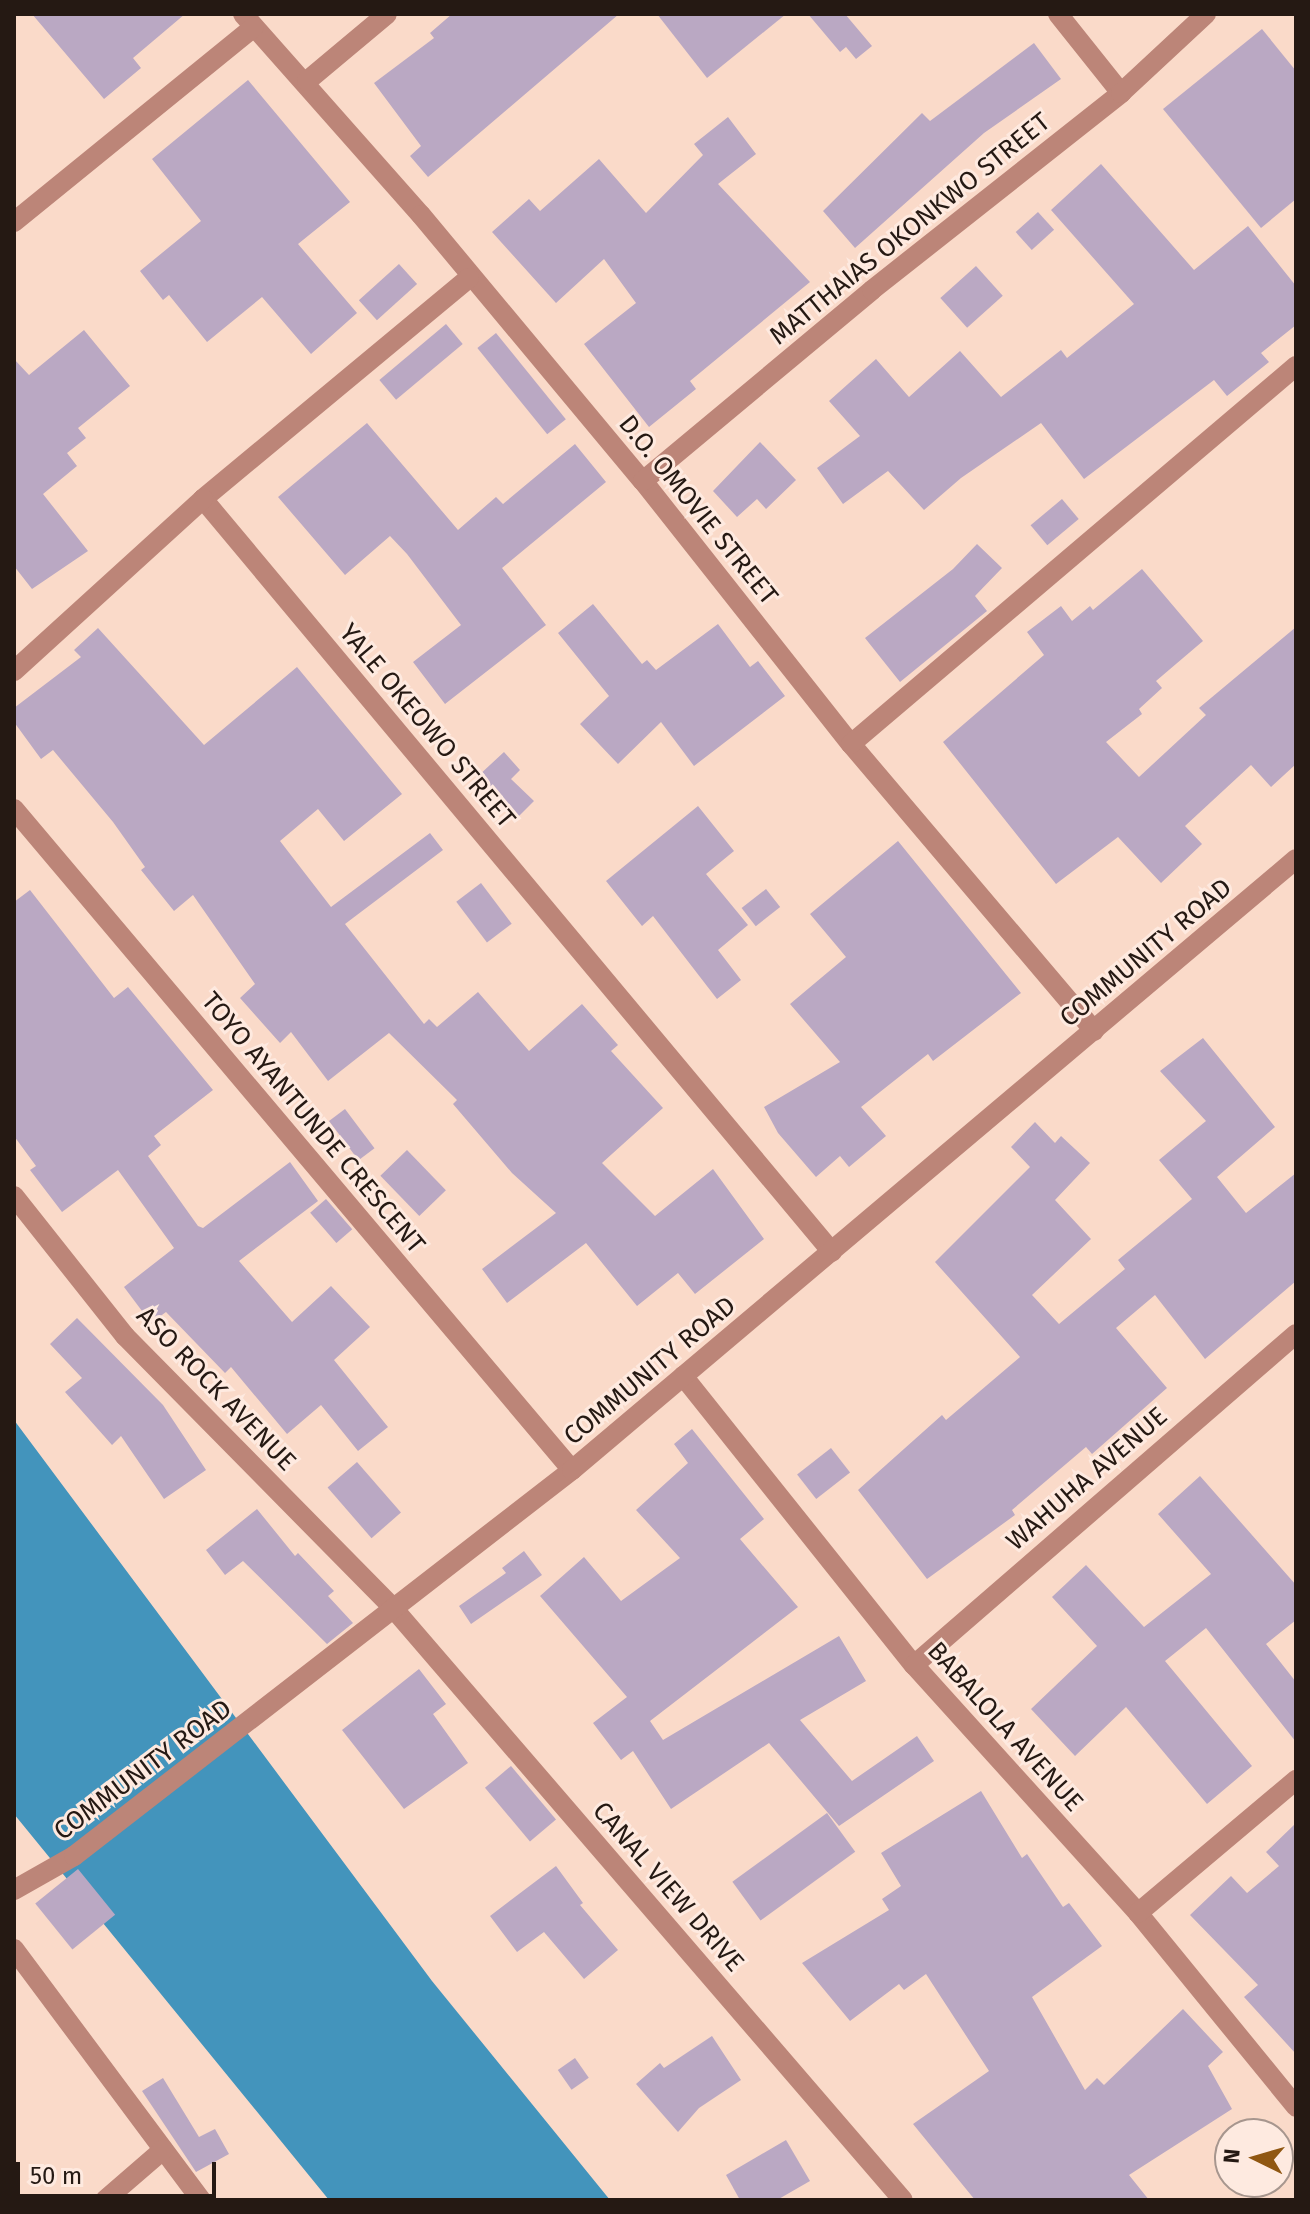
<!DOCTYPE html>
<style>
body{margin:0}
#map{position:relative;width:1310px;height:2214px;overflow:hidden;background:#fadac9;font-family:"Fira Sans",sans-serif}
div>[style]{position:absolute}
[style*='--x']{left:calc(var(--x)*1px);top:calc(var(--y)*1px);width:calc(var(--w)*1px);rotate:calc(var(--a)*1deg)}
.water>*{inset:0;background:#4394bc}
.building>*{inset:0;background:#baa8c3;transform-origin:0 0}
.minor>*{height:20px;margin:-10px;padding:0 10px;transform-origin:10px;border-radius:10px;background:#bc8578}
span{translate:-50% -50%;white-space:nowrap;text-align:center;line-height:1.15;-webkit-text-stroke:6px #feeae0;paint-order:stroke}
.street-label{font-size:26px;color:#251913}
.frame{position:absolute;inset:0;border:16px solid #251913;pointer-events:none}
.north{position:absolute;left:1214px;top:2118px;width:80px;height:80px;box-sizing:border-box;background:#feeae0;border:2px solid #a7968e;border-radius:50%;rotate:275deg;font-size:22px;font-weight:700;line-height:32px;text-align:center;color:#251913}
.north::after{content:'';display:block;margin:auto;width:28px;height:36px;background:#905712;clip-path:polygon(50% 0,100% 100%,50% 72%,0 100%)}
.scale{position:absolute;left:16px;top:2162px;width:200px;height:36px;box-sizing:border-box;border:4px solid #251913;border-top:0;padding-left:10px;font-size:24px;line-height:28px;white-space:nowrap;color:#251913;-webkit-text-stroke:6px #feeae0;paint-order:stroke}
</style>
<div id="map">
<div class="water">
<i style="clip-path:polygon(14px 1420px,432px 1981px,610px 2200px,329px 2200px,14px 1814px)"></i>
</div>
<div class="building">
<i style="clip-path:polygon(32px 14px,185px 14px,133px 58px,141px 68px,104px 99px)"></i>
<i style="clip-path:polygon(452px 14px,619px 14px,428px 177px,410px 156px,421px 146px,374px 83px,434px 38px,430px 33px)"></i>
<i style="clip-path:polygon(657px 14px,786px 14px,707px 78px)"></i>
<i style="clip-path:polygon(808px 14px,845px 14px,872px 46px,856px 59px,846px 47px,840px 52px)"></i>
<i style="clip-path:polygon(1262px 29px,1296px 71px,1296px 199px,1261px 228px,1163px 109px)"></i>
<i style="clip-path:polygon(1034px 43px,1061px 79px,984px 133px,855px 248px,823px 211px,922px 113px,930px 121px)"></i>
<i style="clip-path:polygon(248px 80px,350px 202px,298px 244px,357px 313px,311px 354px,262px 297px,207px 342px,169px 295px,163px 300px,140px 271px,201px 221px,152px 159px)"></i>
<i style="clip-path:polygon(728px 117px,756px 154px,718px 184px,810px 282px,690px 381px,696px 389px,649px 427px,584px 344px,636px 303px,604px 259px,556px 303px,492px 232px,529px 199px,540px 211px,599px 159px,646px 213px,703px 155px,694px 144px)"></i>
<i style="clip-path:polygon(1101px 164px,1194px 270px,1248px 226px,1296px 286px,1296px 325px,1261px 353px,1269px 362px,1227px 396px,1214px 380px,1084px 479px,1041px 423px,961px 478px,924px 510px,888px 471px,843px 504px,817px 468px,860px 436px,829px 401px,876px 359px,909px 397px,960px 351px,1001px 397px,1061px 350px,1067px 358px,1134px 304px,1051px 210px)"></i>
<i style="left:1038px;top:212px;width:24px;height:30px;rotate:48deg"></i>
<i style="left:399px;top:264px;width:27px;height:54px;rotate:48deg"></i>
<i style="left:976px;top:266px;width:40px;height:48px;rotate:48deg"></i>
<i style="left:446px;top:324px;width:26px;height:87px;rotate:50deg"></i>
<i style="clip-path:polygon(84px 330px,130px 386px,78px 428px,86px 438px,67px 453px,77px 466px,43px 494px,88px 551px,32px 589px,14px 566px,14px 359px,29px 375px)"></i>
<i style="left:496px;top:333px;width:111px;height:24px;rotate:51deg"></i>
<i style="clip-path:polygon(367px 423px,458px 530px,496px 497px,503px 504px,575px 444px,606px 482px,502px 568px,546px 625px,445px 704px,413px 662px,461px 625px,407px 554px,390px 536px,345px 575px,278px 497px)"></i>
<i style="clip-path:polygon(760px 442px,796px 480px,766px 509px,757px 499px,737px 517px,713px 491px)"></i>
<i style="left:1062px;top:499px;width:26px;height:41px;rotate:50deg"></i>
<i style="clip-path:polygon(977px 544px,1002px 568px,975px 596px,987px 611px,900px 682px,865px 638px,953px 569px)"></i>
<i style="clip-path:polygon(1142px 569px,1203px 641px,1156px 681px,1162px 688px,1139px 709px,1142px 714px,1106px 742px,1139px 777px,1206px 715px,1199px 708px,1296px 627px,1296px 764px,1271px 787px,1251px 765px,1185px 826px,1202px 844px,1161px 883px,1118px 837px,1056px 884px,943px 742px,1044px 655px,1027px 632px,1061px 606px,1072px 621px,1090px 606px,1093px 610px)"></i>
<i style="clip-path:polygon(593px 604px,642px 664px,647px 660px,656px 670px,718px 624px,750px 667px,758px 661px,785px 696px,694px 766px,661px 722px,618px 764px,580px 724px,609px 696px,558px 633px)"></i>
<i style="clip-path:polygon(98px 628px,204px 745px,297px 667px,402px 794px,344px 841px,318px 809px,280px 841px,331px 907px,430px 833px,443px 850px,345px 924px,424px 1024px,429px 1019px,437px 1027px,478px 992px,529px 1051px,582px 1004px,618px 1045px,611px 1051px,663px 1108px,602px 1163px,655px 1216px,713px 1169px,764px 1239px,695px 1294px,678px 1273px,637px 1306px,586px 1243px,507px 1303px,482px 1269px,556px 1213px,512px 1173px,453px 1104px,457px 1100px,389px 1033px,328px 1081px,291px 1032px,280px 1043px,240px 998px,255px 984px,193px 895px,174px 911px,141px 870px,145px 867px,113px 822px,53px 750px,41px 759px,14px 722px,14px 708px,81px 657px,74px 650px)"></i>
<i style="clip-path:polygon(504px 752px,520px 770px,511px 779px,534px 801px,517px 818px,477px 777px)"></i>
<i style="clip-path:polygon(698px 806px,734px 851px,706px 874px,748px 925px,718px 950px,741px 980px,717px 999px,653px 916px,642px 926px,606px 881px)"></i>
<i style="clip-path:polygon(898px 841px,1021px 993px,933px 1061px,928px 1054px,861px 1107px,886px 1136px,849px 1167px,840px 1156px,816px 1177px,778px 1133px,764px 1107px,840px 1062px,790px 1004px,846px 957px,810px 914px)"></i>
<i style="left:481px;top:883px;width:51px;height:31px;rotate:53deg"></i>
<i style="left:766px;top:889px;width:23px;height:31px;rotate:52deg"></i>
<i style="clip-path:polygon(30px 890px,114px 998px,128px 987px,213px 1090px,154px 1136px,161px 1145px,148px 1156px,198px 1226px,203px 1228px,290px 1162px,318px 1201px,239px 1261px,292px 1322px,331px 1286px,370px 1327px,334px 1360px,388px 1427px,358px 1451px,321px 1405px,287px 1434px,231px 1367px,225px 1373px,166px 1312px,151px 1323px,124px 1287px,174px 1248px,118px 1170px,62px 1212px,30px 1170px,36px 1166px,14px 1136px,14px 902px)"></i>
<i style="clip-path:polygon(1203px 1038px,1275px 1127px,1217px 1177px,1246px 1213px,1296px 1173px,1296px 1281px,1205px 1359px,1155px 1295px,1116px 1328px,1167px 1388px,1092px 1454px,1086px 1447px,1012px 1510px,1015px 1515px,927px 1579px,858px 1490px,942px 1415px,946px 1420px,1020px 1357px,935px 1262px,1030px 1167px,1011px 1147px,1035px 1122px,1055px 1143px,1061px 1136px,1090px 1163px,1055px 1200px,1091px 1239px,1032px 1295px,1059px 1324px,1125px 1269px,1118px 1260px,1192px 1199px,1159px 1160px,1206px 1121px,1160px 1071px)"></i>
<i style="left:345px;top:1109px;width:49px;height:20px;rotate:53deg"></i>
<i style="left:407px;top:1150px;width:56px;height:37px;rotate:46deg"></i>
<i style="left:326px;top:1199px;width:40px;height:21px;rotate:49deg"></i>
<i style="clip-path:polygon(77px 1318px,163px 1405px,206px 1470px,164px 1499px,121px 1436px,112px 1445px,65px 1392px,82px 1378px,50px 1344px)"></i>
<i style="clip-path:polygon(692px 1429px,764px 1519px,740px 1539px,798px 1607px,650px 1721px,663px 1740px,839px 1636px,866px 1681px,800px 1720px,852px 1781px,917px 1736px,934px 1761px,839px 1826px,769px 1743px,671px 1809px,633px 1751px,621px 1760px,593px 1723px,627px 1697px,540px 1596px,584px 1557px,621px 1601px,680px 1558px,636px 1510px,688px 1463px,674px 1444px)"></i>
<i style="left:831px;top:1448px;width:31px;height:43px;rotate:52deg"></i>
<i style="left:357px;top:1462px;width:67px;height:39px;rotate:49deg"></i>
<i style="clip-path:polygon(1200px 1476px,1296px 1585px,1296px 1620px,1266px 1644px,1296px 1682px,1296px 1742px,1206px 1628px,1165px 1661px,1252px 1766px,1207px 1804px,1126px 1707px,1075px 1756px,1031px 1709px,1097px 1646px,1052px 1597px,1086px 1565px,1144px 1627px,1211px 1574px,1158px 1514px)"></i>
<i style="clip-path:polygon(257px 1509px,295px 1556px,298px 1553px,334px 1591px,328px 1596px,353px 1623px,327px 1644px,243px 1561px,225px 1575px,206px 1550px)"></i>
<i style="clip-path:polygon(524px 1551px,542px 1575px,471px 1624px,459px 1606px,506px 1573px,502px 1568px)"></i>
<i style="clip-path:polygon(419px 1669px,446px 1704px,433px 1714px,468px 1763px,404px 1809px,342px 1730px)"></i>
<i style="left:511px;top:1766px;width:70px;height:34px;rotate:50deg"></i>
<i style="clip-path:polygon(981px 1791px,1022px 1858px,1027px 1854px,1063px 1907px,1069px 1903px,1102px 1946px,1032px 1997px,1085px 2090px,1097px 2078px,1104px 2085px,1183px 2009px,1223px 2052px,1208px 2066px,1232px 2109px,1129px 2175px,1149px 2200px,975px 2200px,913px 2124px,989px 2071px,926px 1974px,904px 1990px,899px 1984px,850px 2021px,802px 1963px,889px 1910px,882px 1899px,901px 1886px,881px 1853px)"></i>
<i style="left:827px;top:1813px;width:48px;height:117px;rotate:54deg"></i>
<i style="clip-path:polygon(1296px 1823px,1296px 2054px,1244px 1997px,1258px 1985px,1190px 1915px,1231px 1876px,1247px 1893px,1279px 1866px,1266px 1852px)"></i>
<i style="clip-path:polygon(556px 1866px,583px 1903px,580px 1905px,618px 1950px,584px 1979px,544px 1932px,517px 1952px,490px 1916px)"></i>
<i style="left:78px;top:1869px;width:59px;height:55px;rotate:51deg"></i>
<i style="clip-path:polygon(712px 2036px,741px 2080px,699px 2108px,678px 2132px,636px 2084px,660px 2063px,664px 2068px)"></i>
<i style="left:575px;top:2058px;width:24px;height:21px;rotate:55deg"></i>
<i style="clip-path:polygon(163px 2078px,199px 2137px,215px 2129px,229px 2154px,196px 2172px,142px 2091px)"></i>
<i style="clip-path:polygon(786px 2140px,810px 2181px,777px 2200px,740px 2200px,726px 2175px)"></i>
</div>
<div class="minor">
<i style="--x:243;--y:14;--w:268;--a:48.5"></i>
<i style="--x:421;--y:215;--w:346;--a:50.2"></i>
<i style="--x:643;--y:481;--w:335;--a:51.7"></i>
<i style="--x:851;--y:744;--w:376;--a:49.7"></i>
<i style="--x:1058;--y:14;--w:101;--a:51.4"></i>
<i style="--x:307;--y:81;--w:104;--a:-39.9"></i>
<i style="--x:14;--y:222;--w:309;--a:-39.1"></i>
<i style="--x:469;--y:278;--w:346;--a:140.3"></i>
<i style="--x:203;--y:499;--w:981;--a:50.13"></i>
<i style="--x:643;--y:481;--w:298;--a:-39.8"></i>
<i style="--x:872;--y:290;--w:318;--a:-38.3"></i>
<i style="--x:1121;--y:93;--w:116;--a:-42.9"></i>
<i style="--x:14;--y:671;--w:256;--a:-42.3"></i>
<i style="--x:851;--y:744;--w:584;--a:-40.35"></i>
<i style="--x:14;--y:809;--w:865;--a:49.83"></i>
<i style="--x:14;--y:1196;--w:179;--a:51.6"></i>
<i style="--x:125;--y:1336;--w:382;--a:45.4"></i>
<i style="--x:393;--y:1608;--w:781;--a:49.26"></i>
<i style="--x:683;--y:1376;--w:370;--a:51.4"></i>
<i style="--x:914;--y:1665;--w:334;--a:47.9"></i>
<i style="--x:1138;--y:1913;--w:250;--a:50.8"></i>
<i style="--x:914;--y:1665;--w:505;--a:-40.91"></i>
<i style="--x:14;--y:1890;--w:69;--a:-29.5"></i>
<i style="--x:74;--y:1856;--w:630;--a:-37.78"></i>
<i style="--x:572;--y:1470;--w:947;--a:-40.16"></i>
<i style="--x:1138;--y:1913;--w:207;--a:-40.1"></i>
<i style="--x:14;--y:1949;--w:313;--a:53.3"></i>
<i style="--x:105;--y:2200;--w:77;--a:-40.8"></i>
</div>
<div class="street-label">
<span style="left:910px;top:229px;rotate:-39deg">MATTHAIAS OKONKWO STREET</span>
<span style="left:698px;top:510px;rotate:51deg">D.O. OMOVIE STREET</span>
<span style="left:427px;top:726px;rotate:50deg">YALE OKEOWO STREET</span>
<span style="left:1146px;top:953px;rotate:-40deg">COMMUNITY ROAD</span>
<span style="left:313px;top:1123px;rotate:50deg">TOYO AYANTUNDE CRESCENT</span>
<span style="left:650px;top:1371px;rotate:-40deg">COMMUNITY ROAD</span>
<span style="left:216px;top:1389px;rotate:46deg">ASO ROCK AVENUE</span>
<span style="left:1087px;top:1479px;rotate:-41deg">WAHUHA AVENUE</span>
<span style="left:1005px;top:1727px;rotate:48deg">BABALOLA AVENUE</span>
<span style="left:143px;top:1770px;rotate:-37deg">COMMUNITY ROAD</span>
<span style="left:668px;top:1887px;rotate:49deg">CANAL VIEW DRIVE</span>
</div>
<div class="frame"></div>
<div class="north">N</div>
<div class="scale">50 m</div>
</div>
